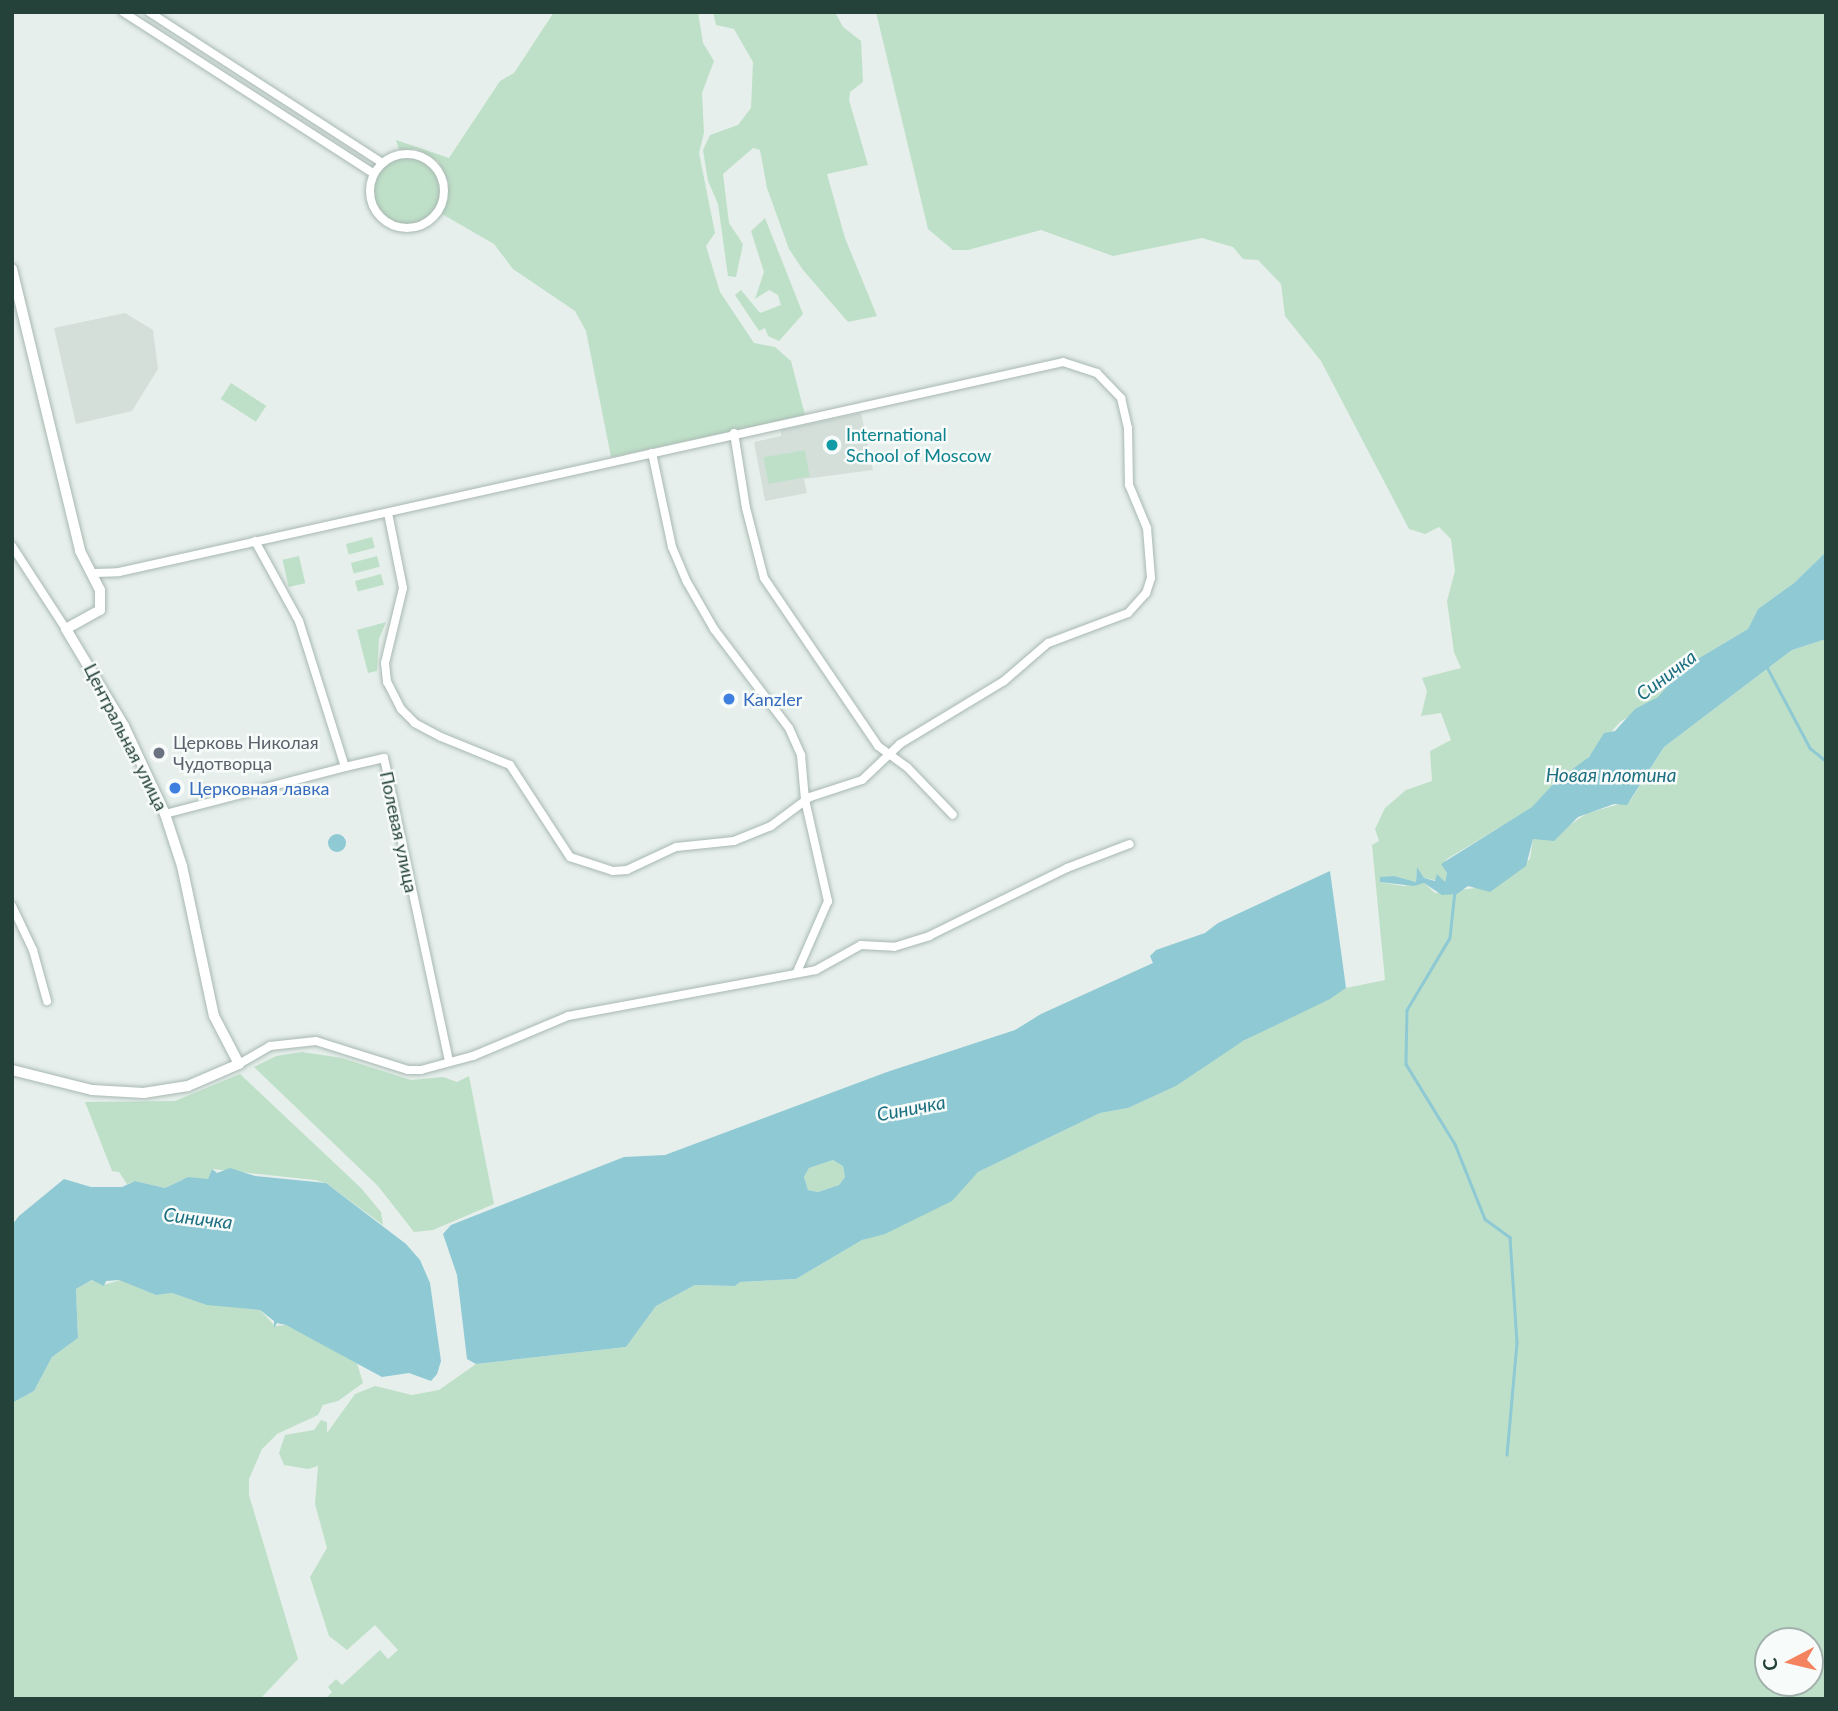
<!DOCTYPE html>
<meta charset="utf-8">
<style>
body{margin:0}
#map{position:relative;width:1838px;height:1711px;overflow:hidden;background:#e6efeb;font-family:Lato,sans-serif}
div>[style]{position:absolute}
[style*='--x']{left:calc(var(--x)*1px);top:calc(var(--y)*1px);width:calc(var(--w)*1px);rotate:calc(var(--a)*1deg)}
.built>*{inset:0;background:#d4dfda}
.green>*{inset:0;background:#bfe0c8;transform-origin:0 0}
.round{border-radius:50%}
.water>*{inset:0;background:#8ec9d4}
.stream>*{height:2.5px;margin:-1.25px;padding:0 1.25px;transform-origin:1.25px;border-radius:1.25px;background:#8ec9d4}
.roads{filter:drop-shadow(0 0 2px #a8b8b2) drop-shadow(0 0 2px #a8b8b2)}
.minor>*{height:8px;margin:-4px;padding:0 4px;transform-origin:4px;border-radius:4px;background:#fff}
.minor>.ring{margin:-4px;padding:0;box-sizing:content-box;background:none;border:8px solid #fff;border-radius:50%}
.tertiary>*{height:10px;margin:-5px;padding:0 5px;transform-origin:5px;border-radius:5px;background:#fff}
.dots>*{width:19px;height:19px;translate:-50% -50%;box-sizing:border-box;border:4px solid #f7fbf9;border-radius:50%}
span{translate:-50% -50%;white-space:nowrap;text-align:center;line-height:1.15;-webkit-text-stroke:5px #f7fbf9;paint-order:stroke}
.culture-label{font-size:18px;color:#0d838f}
.left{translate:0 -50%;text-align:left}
.shop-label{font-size:18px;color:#366cbe}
.street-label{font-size:18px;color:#24423a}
.worship-label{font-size:18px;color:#5b616d}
.water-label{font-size:19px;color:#1c6f80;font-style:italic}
.frame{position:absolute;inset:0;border:14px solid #24423a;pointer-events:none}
.north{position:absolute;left:1754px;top:1627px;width:70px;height:70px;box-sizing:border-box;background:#f7fbf9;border:2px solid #a3b1ad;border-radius:50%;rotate:263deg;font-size:19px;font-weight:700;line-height:28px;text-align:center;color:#24423a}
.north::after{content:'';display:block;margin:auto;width:24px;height:32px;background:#f4845f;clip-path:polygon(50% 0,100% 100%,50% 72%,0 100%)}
</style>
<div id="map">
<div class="built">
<i style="clip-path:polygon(125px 313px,153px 330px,158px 369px,132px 411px,76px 424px,54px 328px)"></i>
<i style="clip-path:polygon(861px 413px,873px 470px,804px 479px,807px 493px,765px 501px,754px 442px,781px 436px,781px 430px)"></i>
</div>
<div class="green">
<i style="clip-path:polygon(554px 12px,698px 12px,703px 43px,714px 61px,702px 93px,704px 133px,699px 153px,715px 233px,706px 246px,720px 292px,754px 343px,775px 347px,791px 361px,805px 415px,611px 457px,586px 331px,575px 311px,513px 269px,494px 244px,442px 214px,449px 183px,438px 161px,416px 149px,399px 150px,396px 140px,449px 158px,500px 81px,514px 73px)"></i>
<i style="clip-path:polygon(713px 12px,835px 12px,843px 27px,861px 41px,863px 82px,850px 92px,849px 100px,868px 165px,827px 174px,845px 238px,877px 316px,848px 322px,803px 270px,789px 249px,767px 188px,760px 150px,753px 148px,723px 174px,729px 223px,743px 244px,736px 277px,728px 276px,718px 204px,708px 181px,703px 150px,710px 135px,738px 125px,751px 108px,753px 62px,734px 29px,716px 25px)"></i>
<i style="clip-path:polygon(evenodd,876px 12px,1826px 12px,1826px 552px,1794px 583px,1758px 609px,1748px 629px,1684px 667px,1658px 698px,1620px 722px,1583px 763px,1555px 782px,1533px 807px,1447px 859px,1442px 865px,1447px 873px,1445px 882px,1424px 878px,1417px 869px,1416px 882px,1393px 876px,1380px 878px,1380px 882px,1403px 886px,1424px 883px,1435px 893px,1499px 885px,1530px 859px,1533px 839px,1563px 829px,1588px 813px,1630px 801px,1664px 747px,1792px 650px,1826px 639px,1826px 1699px,325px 1699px,332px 1692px,328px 1687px,336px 1679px,342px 1685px,380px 1650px,388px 1659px,398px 1650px,375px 1625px,347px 1650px,329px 1636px,310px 1577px,327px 1548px,315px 1504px,318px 1466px,308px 1469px,284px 1465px,279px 1453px,285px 1435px,314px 1430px,321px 1420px,327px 1422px,327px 1433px,355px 1394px,375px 1386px,412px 1395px,439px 1390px,476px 1364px,626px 1347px,656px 1306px,695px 1285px,734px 1286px,740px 1282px,796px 1279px,862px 1240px,945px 1204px,978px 1172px,1100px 1113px,1128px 1108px,1176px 1086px,1236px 1045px,1346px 988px,1385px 980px,1372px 845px,1379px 841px,1375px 829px,1385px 808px,1406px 790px,1432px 781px,1430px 751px,1451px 740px,1441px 713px,1421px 716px,1427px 691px,1422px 678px,1461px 668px,1454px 652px,1447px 601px,1455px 571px,1451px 539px,1439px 527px,1425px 534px,1409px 529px,1321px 361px,1285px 316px,1281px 284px,1258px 260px,1243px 259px,1233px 247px,1202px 238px,1113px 256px,1041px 230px,968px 250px,953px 250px,928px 229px,876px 12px,1768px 1641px,1810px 1641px,1810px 1683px,1768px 1683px,1768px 1641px)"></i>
<i class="round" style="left:374px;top:158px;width:66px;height:66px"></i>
<i style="clip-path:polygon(765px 218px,803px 314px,779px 341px,768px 336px,765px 328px,759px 331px,735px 295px,741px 290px,760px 313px,781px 305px,778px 295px,769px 290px,755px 299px,764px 272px,751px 231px)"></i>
<i style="left:231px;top:383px;width:42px;height:19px;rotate:33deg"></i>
<i style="left:805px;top:450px;width:27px;height:42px;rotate:80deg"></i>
<i style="left:372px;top:537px;width:11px;height:27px;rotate:75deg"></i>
<i style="left:299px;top:556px;width:28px;height:17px;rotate:77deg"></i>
<i style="left:377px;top:556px;width:11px;height:27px;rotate:75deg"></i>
<i style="left:381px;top:574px;width:11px;height:27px;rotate:75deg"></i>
<i style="clip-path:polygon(386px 622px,379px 639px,377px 671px,368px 673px,357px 630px)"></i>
<i style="clip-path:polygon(302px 1052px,342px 1058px,411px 1080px,443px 1077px,457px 1082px,469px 1076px,494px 1204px,433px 1230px,414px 1232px,378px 1186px,254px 1067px,276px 1056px)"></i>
<i style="clip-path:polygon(240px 1074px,361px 1188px,381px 1212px,383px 1225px,326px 1183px,315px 1180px,212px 1169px,208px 1179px,183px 1179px,165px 1188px,135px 1181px,127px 1184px,119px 1172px,112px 1171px,85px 1102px,175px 1101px)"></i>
<i style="clip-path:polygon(833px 1160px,843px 1165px,845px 1177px,839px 1185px,818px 1192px,808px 1190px,804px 1177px,809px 1168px)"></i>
<i style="clip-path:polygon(93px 1280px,104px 1285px,120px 1280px,156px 1295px,172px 1293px,207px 1304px,260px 1310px,275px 1326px,286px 1325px,356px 1360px,363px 1383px,338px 1401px,323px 1405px,318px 1415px,277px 1434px,262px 1449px,249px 1479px,249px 1495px,298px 1659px,260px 1699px,12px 1699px,12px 1403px,34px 1391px,52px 1357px,78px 1338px,76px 1289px)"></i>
</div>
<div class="water">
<i style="clip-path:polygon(1826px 552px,1826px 639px,1792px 650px,1664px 747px,1627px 805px,1614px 804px,1578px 817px,1554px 841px,1533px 839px,1526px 866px,1490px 892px,1468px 886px,1457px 894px,1442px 895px,1424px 883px,1414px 886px,1380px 882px,1380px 877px,1394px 876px,1416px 882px,1417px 867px,1424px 878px,1435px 881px,1437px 874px,1445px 882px,1447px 873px,1441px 864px,1532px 807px,1555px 782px,1589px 757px,1604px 733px,1615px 731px,1635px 709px,1658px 697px,1684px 667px,1748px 629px,1758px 609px,1794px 583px)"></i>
<i class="round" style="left:328px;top:834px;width:18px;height:18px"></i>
<i style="clip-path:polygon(evenodd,1330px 871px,1346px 988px,1330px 999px,1243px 1041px,1176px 1086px,1128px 1108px,1100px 1113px,978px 1172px,952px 1201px,885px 1234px,862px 1240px,796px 1279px,740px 1282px,735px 1286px,695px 1285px,656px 1306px,626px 1347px,476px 1364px,467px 1359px,457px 1275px,443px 1234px,451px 1225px,624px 1157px,665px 1155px,887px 1072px,1015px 1030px,1041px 1014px,1153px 963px,1150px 956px,1156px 950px,1205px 933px,1218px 923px,1330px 871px,833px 1160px,843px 1166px,845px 1177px,839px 1185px,818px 1192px,808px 1190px,804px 1177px,809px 1168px,833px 1160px)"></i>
<i style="clip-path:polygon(230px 1168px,255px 1176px,326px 1183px,406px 1244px,420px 1260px,430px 1283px,441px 1361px,437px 1374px,431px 1381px,409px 1373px,382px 1377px,286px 1325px,277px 1323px,274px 1328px,274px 1321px,260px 1310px,207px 1305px,172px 1293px,156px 1295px,119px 1280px,106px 1281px,104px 1286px,92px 1280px,76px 1289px,78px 1338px,52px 1357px,34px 1391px,12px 1403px,12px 1225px,19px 1216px,64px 1179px,91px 1187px,122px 1187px,135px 1181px,165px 1188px,188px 1177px,208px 1179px,212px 1169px,217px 1173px)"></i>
</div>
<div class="stream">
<i style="--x:1767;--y:667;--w:92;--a:62"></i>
<i style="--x:1810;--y:748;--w:21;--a:39"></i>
<i style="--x:1455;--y:891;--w:47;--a:96.1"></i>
<i style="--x:1450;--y:938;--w:84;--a:120.8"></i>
<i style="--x:1407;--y:1010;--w:54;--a:91.1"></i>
<i style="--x:1406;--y:1064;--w:94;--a:58.5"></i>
<i style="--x:1455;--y:1144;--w:81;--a:68.2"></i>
<i style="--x:1485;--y:1219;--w:31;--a:36"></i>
<i style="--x:1510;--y:1237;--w:106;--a:86.2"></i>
<i style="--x:1517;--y:1343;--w:112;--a:95.1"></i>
</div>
<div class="roads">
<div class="minor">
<i style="--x:123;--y:12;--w:297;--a:32.8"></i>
<i style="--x:149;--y:12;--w:278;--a:32.9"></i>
<i class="ring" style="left:370px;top:154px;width:66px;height:66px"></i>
<i style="--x:734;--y:433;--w:76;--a:80.9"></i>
<i style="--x:746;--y:508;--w:72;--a:75.6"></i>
<i style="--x:764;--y:578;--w:203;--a:55.8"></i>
<i style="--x:878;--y:746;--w:36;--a:36"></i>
<i style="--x:907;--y:767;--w:66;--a:46.2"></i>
<i style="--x:652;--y:453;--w:96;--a:78"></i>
<i style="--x:672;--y:547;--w:38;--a:67"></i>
<i style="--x:687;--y:582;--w:54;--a:60.1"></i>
<i style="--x:714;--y:629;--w:124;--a:52.9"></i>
<i style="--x:789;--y:728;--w:30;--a:66"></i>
<i style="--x:801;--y:755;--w:45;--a:84.9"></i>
<i style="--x:805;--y:800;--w:104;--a:77.2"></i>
<i style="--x:828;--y:901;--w:77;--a:113.6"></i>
<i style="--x:255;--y:541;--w:91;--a:61.2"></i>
<i style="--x:299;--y:621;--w:153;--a:72.5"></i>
<i style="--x:345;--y:767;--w:40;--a:-13"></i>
<i style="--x:384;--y:758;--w:310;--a:77.9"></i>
<i style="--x:12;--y:546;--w:99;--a:57"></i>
<i style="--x:95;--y:573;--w:24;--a:-2"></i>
<i style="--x:119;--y:572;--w:967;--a:-12.54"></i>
<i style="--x:1063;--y:362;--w:36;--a:18"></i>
<i style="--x:1097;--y:373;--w:35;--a:46"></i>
<i style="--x:1121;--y:398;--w:31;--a:77"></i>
<i style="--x:1128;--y:428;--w:57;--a:89"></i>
<i style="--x:1129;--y:485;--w:47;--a:67.3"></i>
<i style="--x:1147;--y:528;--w:50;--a:85.4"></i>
<i style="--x:1151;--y:578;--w:16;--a:108"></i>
<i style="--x:1146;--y:593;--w:27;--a:132"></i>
<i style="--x:1128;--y:613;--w:85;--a:159.4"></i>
<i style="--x:1048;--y:643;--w:58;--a:139.2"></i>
<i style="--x:1004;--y:681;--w:122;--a:148.8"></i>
<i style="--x:900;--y:744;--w:52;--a:136.5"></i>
<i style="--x:862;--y:780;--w:55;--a:161.9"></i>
<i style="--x:810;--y:797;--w:49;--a:143.4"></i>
<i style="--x:771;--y:826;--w:40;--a:158"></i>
<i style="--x:734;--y:841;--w:58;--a:174.1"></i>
<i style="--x:676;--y:847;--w:54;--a:154.9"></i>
<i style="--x:627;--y:870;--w:14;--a:176"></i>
<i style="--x:613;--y:871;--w:45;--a:-162"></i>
<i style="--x:570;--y:857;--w:110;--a:-123.1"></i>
<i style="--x:510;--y:765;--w:74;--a:-157.9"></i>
<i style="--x:441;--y:737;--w:30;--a:-152"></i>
<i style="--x:415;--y:723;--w:20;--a:-135"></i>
<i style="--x:401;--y:709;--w:30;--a:-117"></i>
<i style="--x:387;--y:682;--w:19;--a:-96"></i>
<i style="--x:385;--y:663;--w:77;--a:-76.5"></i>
<i style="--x:403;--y:588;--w:76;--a:-101.3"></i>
<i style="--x:165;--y:814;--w:186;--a:-14.6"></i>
<i style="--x:12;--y:906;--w:49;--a:64.5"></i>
<i style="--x:33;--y:950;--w:53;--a:74.6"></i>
<i style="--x:239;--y:1064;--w:36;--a:-30"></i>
<i style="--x:270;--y:1046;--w:46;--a:-6.2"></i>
<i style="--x:316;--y:1041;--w:96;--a:17.5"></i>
<i style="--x:408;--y:1070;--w:13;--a:0"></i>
<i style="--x:421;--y:1070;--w:54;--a:-15.1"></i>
<i style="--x:473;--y:1056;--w:103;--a:-22.8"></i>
<i style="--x:568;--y:1016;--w:252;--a:-10.5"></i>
<i style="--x:816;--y:970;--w:51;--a:-29.1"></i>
<i style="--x:861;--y:945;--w:33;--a:3"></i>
<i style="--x:894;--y:947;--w:37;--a:-17"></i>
<i style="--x:929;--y:936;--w:154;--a:-26.2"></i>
<i style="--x:1067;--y:868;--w:67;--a:-20.9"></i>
</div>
<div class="tertiary">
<i style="--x:12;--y:269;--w:290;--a:76.4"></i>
<i style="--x:80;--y:551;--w:44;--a:62.9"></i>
<i style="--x:100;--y:590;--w:20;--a:90"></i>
<i style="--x:100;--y:610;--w:39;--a:151"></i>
<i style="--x:66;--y:629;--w:113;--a:59.1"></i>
<i style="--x:124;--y:726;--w:97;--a:65"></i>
<i style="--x:165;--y:814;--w:55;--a:71.9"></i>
<i style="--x:182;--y:866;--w:153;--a:78"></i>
<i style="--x:214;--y:1016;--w:54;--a:62.5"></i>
<i style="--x:239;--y:1064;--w:56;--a:156.7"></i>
<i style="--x:188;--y:1086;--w:45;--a:171"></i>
<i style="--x:144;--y:1093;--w:52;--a:-176.7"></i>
<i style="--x:92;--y:1090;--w:82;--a:-166"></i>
</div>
</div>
<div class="dots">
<i style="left:832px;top:445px;background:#0f9aa8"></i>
<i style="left:729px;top:699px;background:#3f7fe0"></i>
<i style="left:159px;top:753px;background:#6b7280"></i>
<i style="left:175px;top:788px;background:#3f7fe0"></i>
</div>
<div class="culture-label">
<span class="left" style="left:846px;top:445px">International<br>School of Moscow</span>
</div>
<div class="shop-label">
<span class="left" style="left:743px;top:699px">Kanzler</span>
<span class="left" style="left:189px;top:788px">Церковная лавка</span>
</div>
<div class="street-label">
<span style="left:126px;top:737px;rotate:63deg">Центральная улица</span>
<span style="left:399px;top:832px;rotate:78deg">Полевая улица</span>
</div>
<div class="worship-label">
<span class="left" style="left:173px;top:753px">Церковь Николая<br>Чудотворца</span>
</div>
<div class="water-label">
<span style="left:1666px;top:675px;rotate:-37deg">Синичка</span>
<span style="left:1611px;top:775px">Новая плотина</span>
<span style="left:911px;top:1108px;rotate:-11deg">Синичка</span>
<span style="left:198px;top:1218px;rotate:7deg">Синичка</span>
</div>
<div class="frame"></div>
<div class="north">С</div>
</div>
